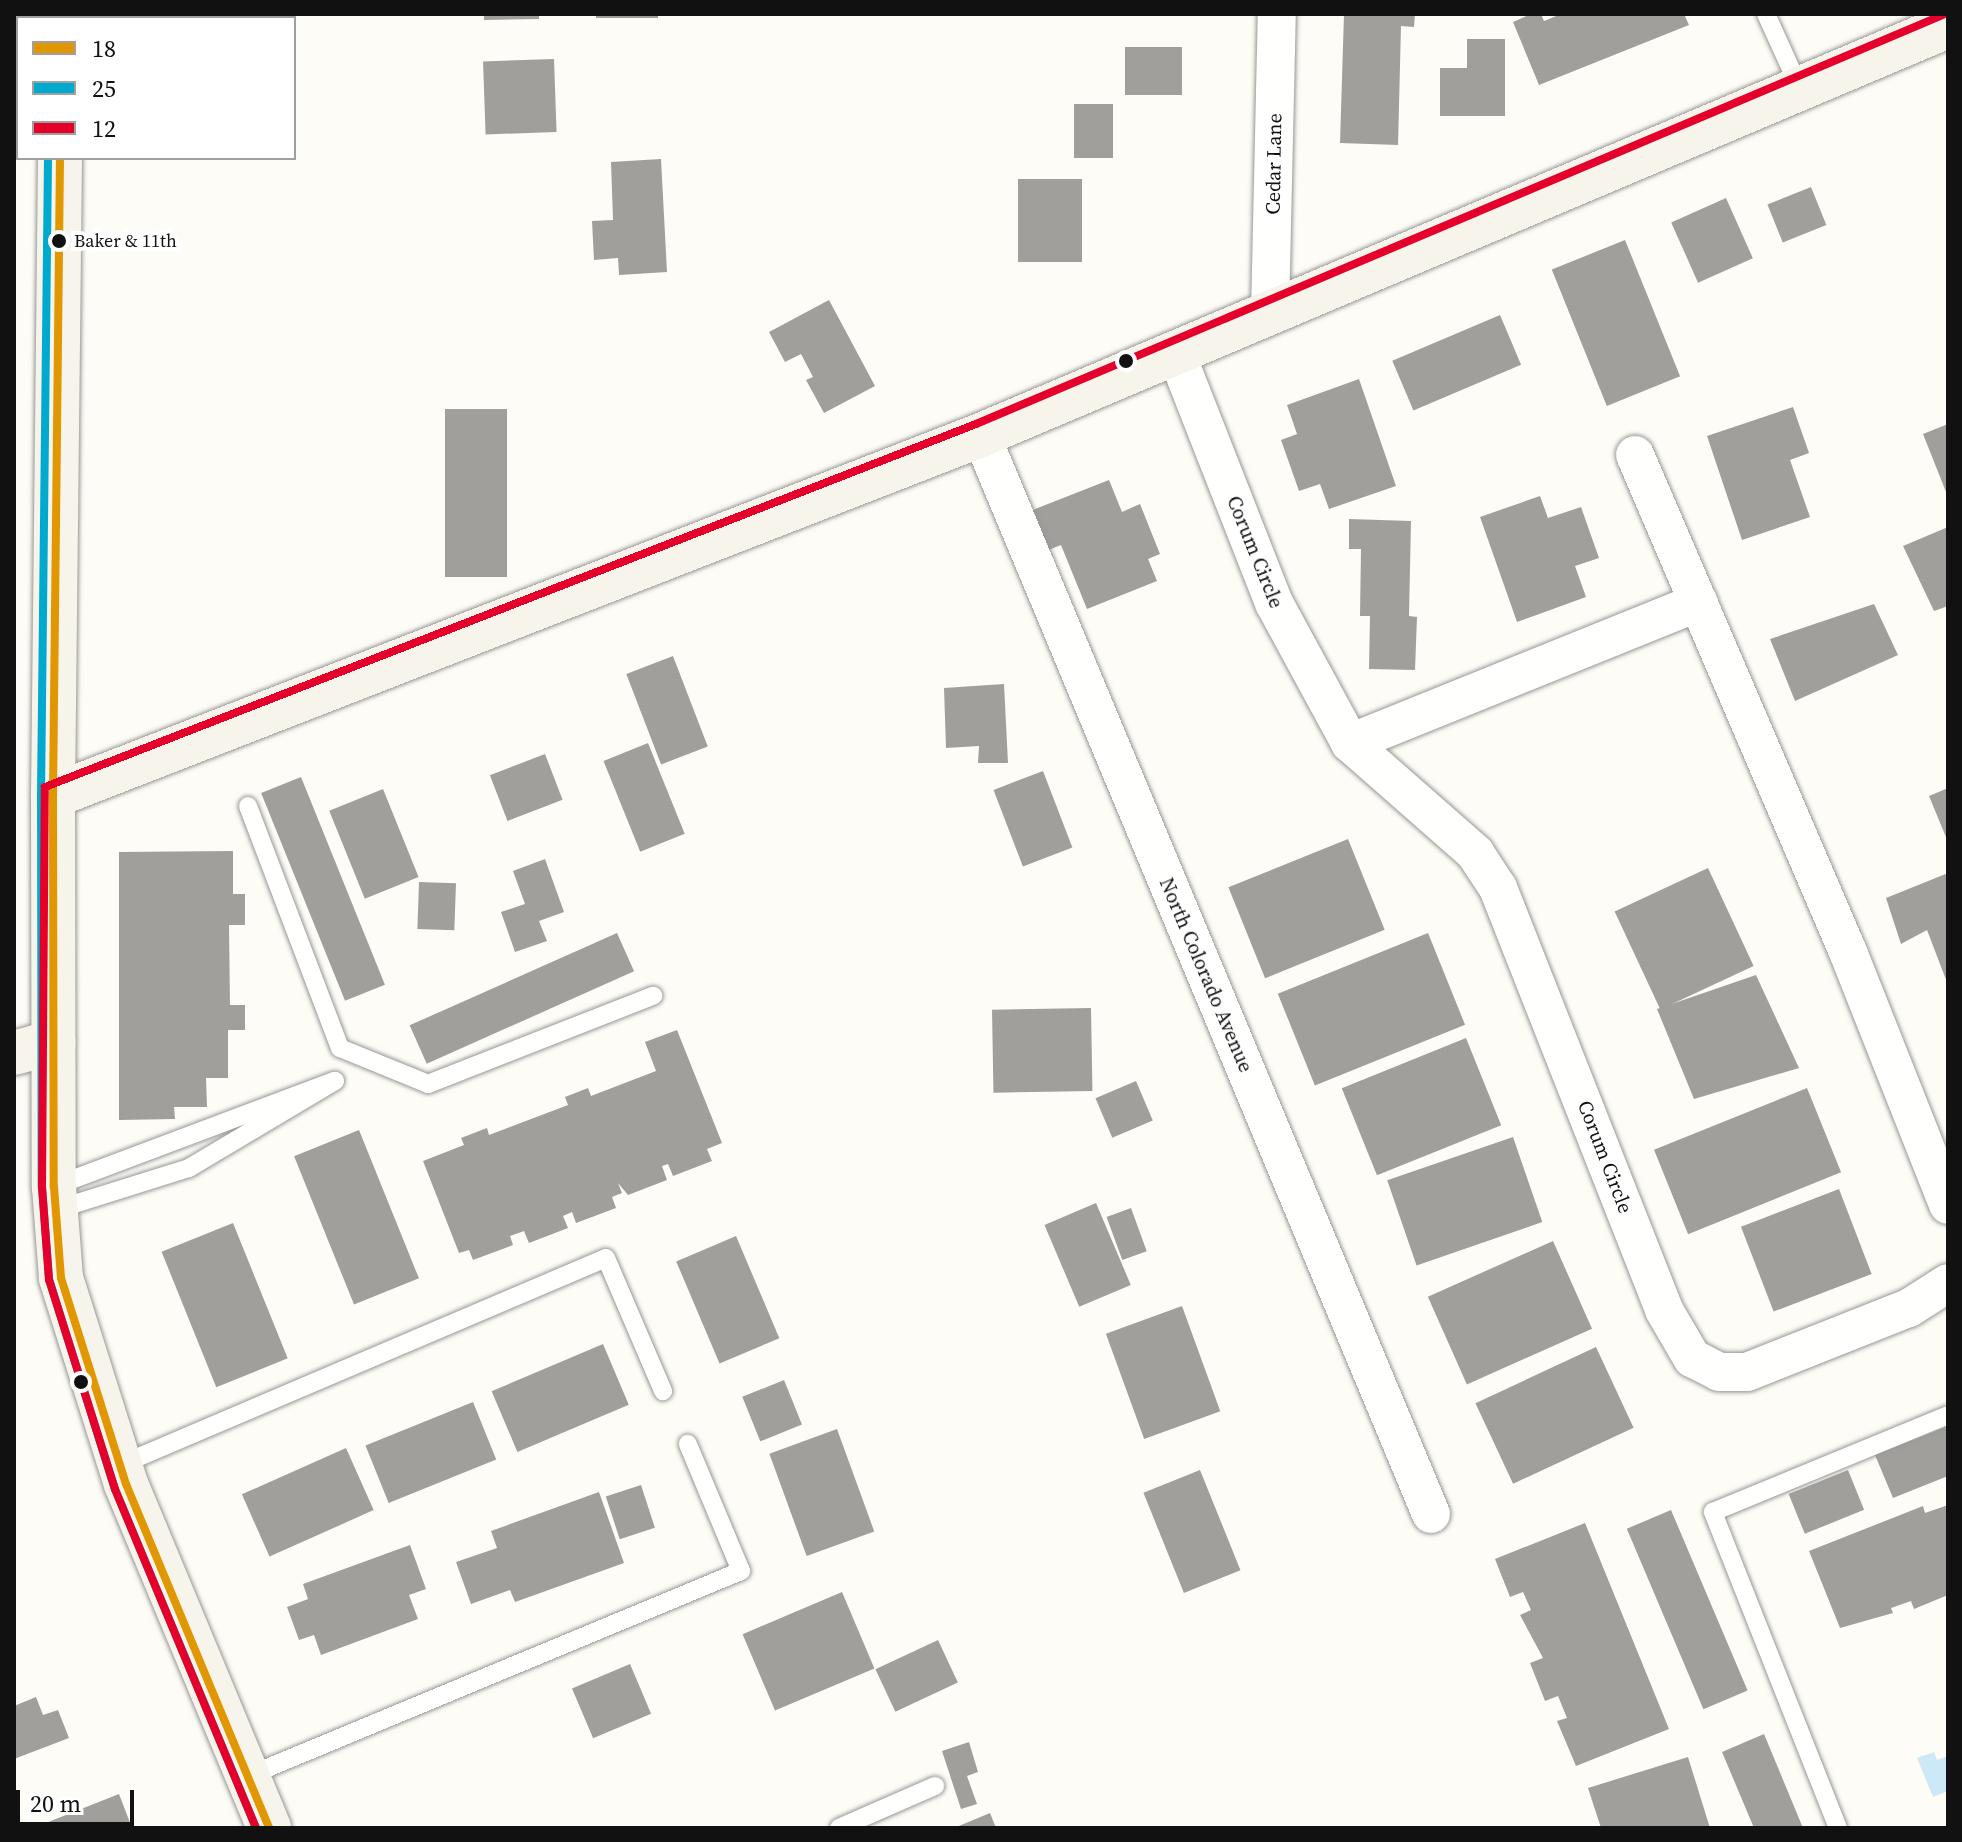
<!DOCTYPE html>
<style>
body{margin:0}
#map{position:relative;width:1962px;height:1842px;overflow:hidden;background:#fdfcf7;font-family:"Source Serif 4",serif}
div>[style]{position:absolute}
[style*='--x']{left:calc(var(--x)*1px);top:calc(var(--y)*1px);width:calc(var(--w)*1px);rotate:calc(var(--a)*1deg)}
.water>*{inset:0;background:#cde8f7}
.building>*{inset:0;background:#a19f9c;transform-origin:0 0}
.roads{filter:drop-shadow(0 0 2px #979795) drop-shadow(0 0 2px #979795)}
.lane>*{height:18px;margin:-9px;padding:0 9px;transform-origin:9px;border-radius:9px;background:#fffffe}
.street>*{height:38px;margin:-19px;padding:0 19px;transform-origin:19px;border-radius:19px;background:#fffffe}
.secondary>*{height:44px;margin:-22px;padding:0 22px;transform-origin:22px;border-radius:22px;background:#f6f4eb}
.bus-1>*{height:8px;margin:-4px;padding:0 4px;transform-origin:4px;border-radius:4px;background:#e09702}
.bus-2>*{height:8px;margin:-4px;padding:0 4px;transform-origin:4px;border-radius:4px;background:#00a9ce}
.bus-3>*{height:8px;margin:-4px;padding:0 4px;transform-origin:4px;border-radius:4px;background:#e4002b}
.dots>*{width:22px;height:22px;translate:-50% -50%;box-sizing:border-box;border:4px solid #fff;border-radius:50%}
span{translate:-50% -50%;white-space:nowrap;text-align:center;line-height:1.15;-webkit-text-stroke:8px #fff;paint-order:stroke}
.bus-label{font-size:18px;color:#111}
.left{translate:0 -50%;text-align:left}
.street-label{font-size:20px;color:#111}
.frame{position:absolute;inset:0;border:16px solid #111;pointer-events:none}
.legend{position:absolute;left:16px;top:16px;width:280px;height:144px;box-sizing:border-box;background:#fff;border:2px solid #a0a0a0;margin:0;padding:10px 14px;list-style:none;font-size:24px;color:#111}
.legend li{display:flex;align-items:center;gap:16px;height:40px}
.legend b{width:40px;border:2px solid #a0a0a0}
.scale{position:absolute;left:16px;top:1790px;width:118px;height:36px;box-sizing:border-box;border:4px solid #111;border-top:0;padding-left:10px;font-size:24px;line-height:28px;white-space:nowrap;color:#111;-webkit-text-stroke:6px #fff;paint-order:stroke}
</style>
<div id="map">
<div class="water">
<i style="clip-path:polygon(1934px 1752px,1937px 1760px,1948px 1756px,1948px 1791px,1933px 1797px,1917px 1758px)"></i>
</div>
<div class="building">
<i style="clip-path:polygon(484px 14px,539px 14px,539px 19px,484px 20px)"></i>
<i style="left:596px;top:14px;width:62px;height:4px"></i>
<i style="clip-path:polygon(1344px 14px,1415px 14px,1414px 27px,1401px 26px,1398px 145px,1340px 143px)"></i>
<i style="clip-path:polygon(1531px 14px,1541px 14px,1544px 21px,1561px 14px,1684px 14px,1689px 25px,1539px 85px,1513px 22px)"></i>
<i style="clip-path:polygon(1467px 39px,1505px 39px,1505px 116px,1440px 116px,1440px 68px,1467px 68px)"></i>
<i style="left:1125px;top:47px;width:57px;height:48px"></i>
<i style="left:554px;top:59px;width:73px;height:71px;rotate:88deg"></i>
<i style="left:1074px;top:104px;width:39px;height:54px"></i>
<i style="clip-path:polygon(661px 159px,667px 272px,619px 275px,618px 258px,594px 260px,592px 221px,613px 220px,611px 162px)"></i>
<i style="left:1018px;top:179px;width:64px;height:83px"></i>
<i style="left:1811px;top:187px;width:41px;height:47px;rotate:68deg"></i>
<i style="left:1726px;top:198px;width:66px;height:60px;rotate:66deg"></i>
<i style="left:1625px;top:240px;width:147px;height:79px;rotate:68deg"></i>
<i style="clip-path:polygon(829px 300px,875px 386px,824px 413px,806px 380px,813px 377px,801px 354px,785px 362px,769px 332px)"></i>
<i style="left:1500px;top:315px;width:54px;height:117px;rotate:67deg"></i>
<i style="clip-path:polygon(1359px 379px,1396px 486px,1329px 509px,1320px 484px,1299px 491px,1281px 440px,1297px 434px,1287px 405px)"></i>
<i style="clip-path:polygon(1793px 407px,1809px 453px,1790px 460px,1810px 517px,1742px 540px,1707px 436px)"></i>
<i style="left:445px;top:409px;width:62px;height:168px"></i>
<i style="clip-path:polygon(1948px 424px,1948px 497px,1923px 434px)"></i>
<i style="clip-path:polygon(1109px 480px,1122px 512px,1140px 504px,1160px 554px,1148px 559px,1157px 581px,1087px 609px,1061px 545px,1046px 551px,1030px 511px)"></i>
<i style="clip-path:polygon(1540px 496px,1548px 518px,1581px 507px,1599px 558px,1575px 566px,1586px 597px,1517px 622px,1480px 517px)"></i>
<i style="clip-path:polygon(1349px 519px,1411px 521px,1409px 616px,1417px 617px,1415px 670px,1369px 669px,1370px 616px,1360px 616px,1361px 549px,1349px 549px)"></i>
<i style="clip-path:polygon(1948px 527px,1948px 606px,1934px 611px,1903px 546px)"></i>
<i style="clip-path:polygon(1874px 604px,1898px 655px,1795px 701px,1770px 639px)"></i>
<i style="left:673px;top:656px;width:97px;height:50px;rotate:69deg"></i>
<i style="clip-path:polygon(1004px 684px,1008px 763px,978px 763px,979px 746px,946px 748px,944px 688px)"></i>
<i style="left:648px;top:743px;width:98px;height:48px;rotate:68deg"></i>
<i style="left:545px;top:754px;width:49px;height:59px;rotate:69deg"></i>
<i style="left:1043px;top:771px;width:82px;height:53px;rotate:69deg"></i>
<i style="left:301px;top:777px;width:224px;height:43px;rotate:68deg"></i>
<i style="clip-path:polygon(1948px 788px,1948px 842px,1929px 796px)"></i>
<i style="left:383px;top:789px;width:95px;height:58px;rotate:68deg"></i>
<i style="left:1348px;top:839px;width:98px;height:129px;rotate:68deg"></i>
<i style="clip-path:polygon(233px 851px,233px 894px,245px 894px,245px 925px,229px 925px,230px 1005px,245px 1005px,245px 1030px,228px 1030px,228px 1078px,206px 1078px,207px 1107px,174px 1107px,175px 1119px,119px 1120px,119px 852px)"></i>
<i style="clip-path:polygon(545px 859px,564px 912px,539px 921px,547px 941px,515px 952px,501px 912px,525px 904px,513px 871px)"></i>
<i style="left:1708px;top:868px;width:108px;height:103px;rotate:65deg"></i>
<i style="clip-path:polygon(1948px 873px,1948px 985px,1927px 930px,1901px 944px,1886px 898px)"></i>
<i style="left:419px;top:882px;width:37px;height:47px;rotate:2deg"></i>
<i style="left:617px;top:933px;width:42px;height:227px;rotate:66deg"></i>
<i style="left:1428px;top:933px;width:99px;height:162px;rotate:68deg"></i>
<i style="clip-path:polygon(1756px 975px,1799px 1068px,1694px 1099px,1657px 1009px)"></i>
<i style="left:1091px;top:1008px;width:83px;height:99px;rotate:89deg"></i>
<i style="clip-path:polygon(677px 1030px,722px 1143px,707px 1149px,712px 1161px,673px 1176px,668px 1164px,662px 1166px,667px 1180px,628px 1195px,618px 1183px,622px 1193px,612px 1197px,616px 1208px,576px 1223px,572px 1212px,563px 1216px,568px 1228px,529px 1243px,524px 1231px,510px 1236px,513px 1245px,473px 1260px,469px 1250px,459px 1253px,423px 1161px,464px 1145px,461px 1138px,487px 1128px,489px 1135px,568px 1105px,565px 1097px,588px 1088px,591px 1096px,656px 1071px,645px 1042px)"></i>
<i style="left:1466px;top:1038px;width:94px;height:134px;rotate:68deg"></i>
<i style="left:1136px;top:1081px;width:43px;height:44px;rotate:67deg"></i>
<i style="left:1807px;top:1088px;width:91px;height:165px;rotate:68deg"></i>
<i style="left:359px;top:1130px;width:160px;height:70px;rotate:68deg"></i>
<i style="left:1513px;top:1137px;width:90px;height:133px;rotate:71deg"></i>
<i style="left:1839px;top:1189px;width:91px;height:105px;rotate:69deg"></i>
<i style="left:1096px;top:1203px;width:89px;height:56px;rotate:67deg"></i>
<i style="left:1131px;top:1208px;width:46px;height:26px;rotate:70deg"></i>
<i style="left:233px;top:1223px;width:146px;height:77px;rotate:68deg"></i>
<i style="left:736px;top:1236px;width:111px;height:65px;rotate:67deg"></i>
<i style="left:1553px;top:1241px;width:96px;height:137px;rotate:66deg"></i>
<i style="left:1182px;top:1306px;width:112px;height:81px;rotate:70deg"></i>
<i style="left:603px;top:1344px;width:66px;height:121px;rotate:67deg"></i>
<i style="left:1596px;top:1347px;width:89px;height:133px;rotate:65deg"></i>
<i style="left:784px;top:1380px;width:48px;height:45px;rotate:68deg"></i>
<i style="left:473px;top:1402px;width:62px;height:116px;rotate:68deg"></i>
<i style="clip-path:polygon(1948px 1426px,1948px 1476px,1893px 1498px,1875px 1455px)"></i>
<i style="left:837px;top:1429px;width:109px;height:72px;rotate:70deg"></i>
<i style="left:346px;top:1448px;width:68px;height:114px;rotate:66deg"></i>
<i style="left:1200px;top:1470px;width:108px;height:61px;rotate:68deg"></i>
<i style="left:1848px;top:1470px;width:43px;height:64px;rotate:68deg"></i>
<i style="left:641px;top:1485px;width:45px;height:37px;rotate:72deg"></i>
<i style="clip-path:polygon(599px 1492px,624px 1563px,515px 1602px,510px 1590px,471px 1604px,456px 1562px,497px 1548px,491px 1531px)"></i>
<i style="clip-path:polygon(1948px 1505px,1948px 1595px,1914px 1609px,1911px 1601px,1891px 1608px,1893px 1613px,1840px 1628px,1809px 1551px,1923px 1506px,1925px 1513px)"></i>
<i style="left:1671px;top:1510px;width:196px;height:48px;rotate:67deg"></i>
<i style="clip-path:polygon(1585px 1523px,1669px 1729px,1576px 1766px,1557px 1721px,1567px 1718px,1558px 1696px,1545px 1701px,1530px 1663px,1543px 1658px,1520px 1615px,1531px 1610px,1523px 1592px,1510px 1597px,1495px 1559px)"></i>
<i style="clip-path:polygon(410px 1545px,426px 1589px,409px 1595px,418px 1619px,321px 1655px,314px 1635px,299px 1640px,287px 1607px,308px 1599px,303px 1584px)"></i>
<i style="left:842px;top:1592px;width:83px;height:108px;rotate:67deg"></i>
<i style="left:938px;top:1640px;width:47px;height:69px;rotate:65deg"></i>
<i style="left:630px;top:1664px;width:54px;height:63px;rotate:67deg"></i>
<i style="clip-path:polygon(36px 1697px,43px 1715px,58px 1710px,69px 1738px,14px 1759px,14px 1706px)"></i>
<i style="clip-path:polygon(1764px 1734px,1803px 1828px,1754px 1828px,1722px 1752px)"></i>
<i style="clip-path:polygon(969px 1742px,978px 1772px,967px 1776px,977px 1804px,961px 1809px,942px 1751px)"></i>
<i style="clip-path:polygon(1688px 1757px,1710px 1828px,1601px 1828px,1588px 1788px)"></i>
<i style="clip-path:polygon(119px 1794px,132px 1828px,33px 1828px)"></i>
<i style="clip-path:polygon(990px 1813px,996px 1828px,954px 1828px)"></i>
</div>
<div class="roads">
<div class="lane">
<i style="--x:1766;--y:14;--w:82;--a:65.6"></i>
<i style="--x:248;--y:806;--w:259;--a:69.2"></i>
<i style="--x:340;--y:1048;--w:95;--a:22.2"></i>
<i style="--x:428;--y:1084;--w:242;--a:-21.4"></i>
<i style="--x:55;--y:1186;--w:299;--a:-20.6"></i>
<i style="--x:335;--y:1081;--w:170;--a:149.2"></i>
<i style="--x:189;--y:1168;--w:140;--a:162.6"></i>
<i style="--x:120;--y:1465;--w:528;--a:-23.07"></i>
<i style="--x:606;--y:1258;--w:145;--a:66.8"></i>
<i style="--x:248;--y:1776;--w:534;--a:-22.58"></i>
<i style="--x:741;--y:1571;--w:138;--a:-112.7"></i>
<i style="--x:839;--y:1828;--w:105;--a:-23.6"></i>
<i style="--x:1838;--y:1828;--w:340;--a:-111.6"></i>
<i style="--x:1713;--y:1512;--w:254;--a:-22.4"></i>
</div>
<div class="street">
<i style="--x:1270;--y:313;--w:299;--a:-88.7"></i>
<i style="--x:1176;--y:353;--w:269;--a:68.6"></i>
<i style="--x:1274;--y:603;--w:159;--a:61.5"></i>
<i style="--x:1350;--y:743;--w:167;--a:41.3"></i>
<i style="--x:1475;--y:853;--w:42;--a:56.7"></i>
<i style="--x:1498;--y:888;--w:453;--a:68.5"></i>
<i style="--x:1664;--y:1310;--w:56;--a:59.7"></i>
<i style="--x:1692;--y:1358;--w:30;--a:27"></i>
<i style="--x:1719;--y:1372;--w:28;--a:0"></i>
<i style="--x:1747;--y:1372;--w:174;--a:-21.6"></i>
<i style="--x:1909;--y:1308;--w:46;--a:-32.7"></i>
<i style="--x:981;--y:435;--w:1169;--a:67.36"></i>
<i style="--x:1635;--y:455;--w:541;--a:66.8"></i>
<i style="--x:1848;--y:952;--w:272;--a:68.4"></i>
<i style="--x:1350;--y:743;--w:376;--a:-22"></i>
</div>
<div class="secondary">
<i style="--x:64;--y:18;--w:4;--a:-90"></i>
<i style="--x:60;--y:158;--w:638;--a:90.63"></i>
<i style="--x:53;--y:796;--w:391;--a:89.9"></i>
<i style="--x:54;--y:1187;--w:91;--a:85.6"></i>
<i style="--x:61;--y:1278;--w:216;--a:72.5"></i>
<i style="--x:126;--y:1484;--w:373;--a:67.4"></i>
<i style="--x:53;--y:796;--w:996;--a:-21.26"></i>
<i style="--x:981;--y:435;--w:1050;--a:-22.93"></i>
<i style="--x:14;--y:1053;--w:41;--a:-15.4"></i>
</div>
</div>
<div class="bus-1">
<i style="--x:60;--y:158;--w:638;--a:90.63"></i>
<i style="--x:53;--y:796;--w:391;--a:89.9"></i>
<i style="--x:54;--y:1187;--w:91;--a:85.6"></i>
<i style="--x:61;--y:1278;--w:216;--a:72.5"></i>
<i style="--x:126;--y:1484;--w:373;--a:67.4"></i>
</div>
<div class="bus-2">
<i style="--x:48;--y:158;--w:638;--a:90.63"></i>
<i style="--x:41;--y:796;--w:391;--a:89.9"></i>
<i style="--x:42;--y:1187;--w:92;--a:85.6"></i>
<i style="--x:49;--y:1279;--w:220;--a:72.6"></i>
<i style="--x:115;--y:1489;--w:367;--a:67.4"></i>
</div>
<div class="bus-3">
<i style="--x:256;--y:1828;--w:367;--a:-112.6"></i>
<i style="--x:115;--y:1489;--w:219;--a:-107.5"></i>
<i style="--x:49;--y:1280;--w:93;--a:-94.3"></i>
<i style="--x:42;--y:1187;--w:400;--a:-89.6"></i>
<i style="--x:45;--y:787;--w:999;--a:-21.3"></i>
<i style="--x:976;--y:424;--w:1050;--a:-22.93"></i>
</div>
<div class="dots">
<i style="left:59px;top:241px;background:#111"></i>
<i style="left:1126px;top:361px;background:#111"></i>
<i style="left:81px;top:1382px;background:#111"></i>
</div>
<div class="bus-label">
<span class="left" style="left:74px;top:241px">Baker &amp; 11th</span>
</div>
<div class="street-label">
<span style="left:1274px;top:164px;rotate:-89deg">Cedar Lane</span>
<span style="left:1255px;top:552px;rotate:68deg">Corum Circle</span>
<span style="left:1206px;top:975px;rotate:67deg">North Colorado Avenue</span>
<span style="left:1605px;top:1157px;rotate:69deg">Corum Circle</span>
</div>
<div class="frame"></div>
<ul class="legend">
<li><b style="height:10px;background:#e09702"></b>18</li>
<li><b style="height:10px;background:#00a9ce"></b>25</li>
<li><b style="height:10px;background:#e4002b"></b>12</li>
</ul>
<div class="scale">20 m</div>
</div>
